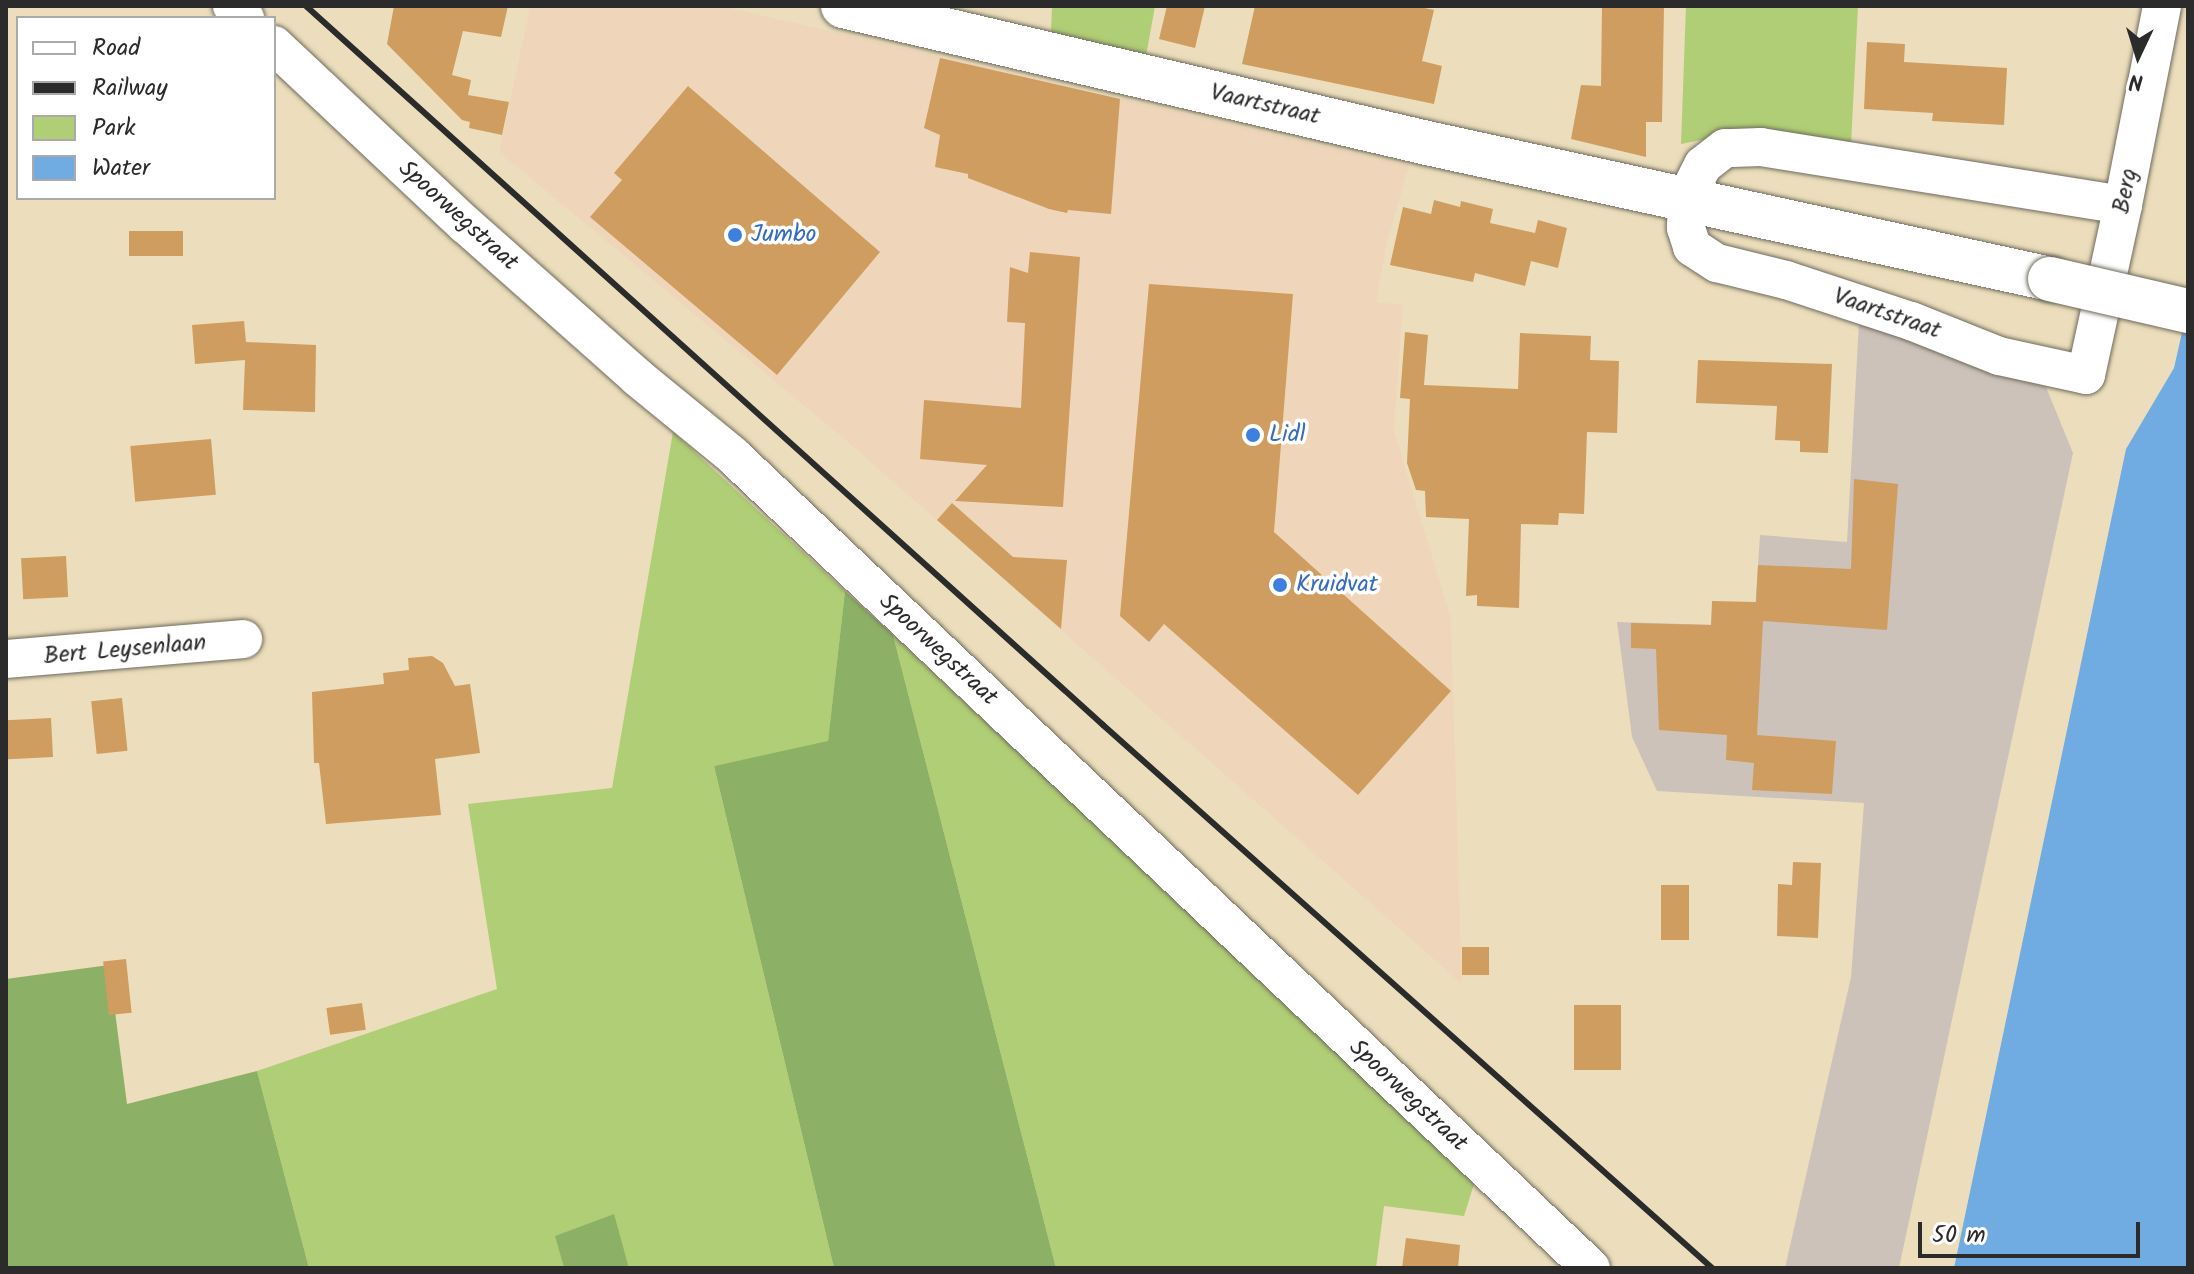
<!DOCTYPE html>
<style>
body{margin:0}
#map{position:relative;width:2194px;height:1274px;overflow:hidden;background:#ecdebc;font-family:Kalam,sans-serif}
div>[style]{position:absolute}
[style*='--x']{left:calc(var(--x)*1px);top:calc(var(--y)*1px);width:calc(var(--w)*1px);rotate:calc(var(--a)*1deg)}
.built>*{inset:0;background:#efd6bb}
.industrial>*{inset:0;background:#cdc2b9}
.green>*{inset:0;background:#b0ce75}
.forest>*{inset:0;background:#8cb166}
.water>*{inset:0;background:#70abe1}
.building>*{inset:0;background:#cf9d5f;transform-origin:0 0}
.roads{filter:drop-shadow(0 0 2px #6f6a5e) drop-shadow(0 0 2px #6f6a5e)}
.minor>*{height:38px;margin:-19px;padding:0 19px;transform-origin:19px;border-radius:19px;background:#fff}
.major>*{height:44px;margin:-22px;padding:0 22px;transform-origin:22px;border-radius:22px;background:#fff}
.rail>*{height:6px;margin:-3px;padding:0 3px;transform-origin:3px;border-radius:3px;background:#2b2b2b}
.bridges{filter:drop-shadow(0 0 2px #6f6a5e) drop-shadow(0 0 2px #6f6a5e)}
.major-bridge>*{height:44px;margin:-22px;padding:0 22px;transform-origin:22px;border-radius:22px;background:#fff}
.dots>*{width:22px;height:22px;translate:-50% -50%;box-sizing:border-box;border:4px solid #fff;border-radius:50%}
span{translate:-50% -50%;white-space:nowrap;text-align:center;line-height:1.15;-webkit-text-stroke:7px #fff;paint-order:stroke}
.street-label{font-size:24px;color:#2b2b2b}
.shop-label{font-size:24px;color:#366cbe}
.left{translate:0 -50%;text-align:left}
.frame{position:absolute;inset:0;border:8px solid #2b2b2b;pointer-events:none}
.legend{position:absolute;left:16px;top:16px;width:260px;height:184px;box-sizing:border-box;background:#fff;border:2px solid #aaa;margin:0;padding:10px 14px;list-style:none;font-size:24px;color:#2b2b2b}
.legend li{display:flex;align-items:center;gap:16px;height:40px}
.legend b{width:40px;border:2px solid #aaa}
.north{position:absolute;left:2098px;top:16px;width:80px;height:80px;-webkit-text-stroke:6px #fff;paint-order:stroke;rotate:184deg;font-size:22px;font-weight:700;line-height:32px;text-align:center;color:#2b2b2b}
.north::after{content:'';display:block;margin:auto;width:28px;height:36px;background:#2b2b2b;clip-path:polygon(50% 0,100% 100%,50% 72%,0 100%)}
.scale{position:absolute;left:1918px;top:1222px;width:222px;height:36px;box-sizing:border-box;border:4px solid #2b2b2b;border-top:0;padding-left:10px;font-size:24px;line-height:28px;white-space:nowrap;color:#2b2b2b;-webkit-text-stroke:6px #fff;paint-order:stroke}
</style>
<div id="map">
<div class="built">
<i style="clip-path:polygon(530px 6px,722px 6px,1409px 166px,1387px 243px,1376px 302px,1403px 305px,1394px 431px,1451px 618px,1462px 984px,849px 443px,499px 152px)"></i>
</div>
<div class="industrial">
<i style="clip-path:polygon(1859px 321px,2046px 387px,2073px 453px,1899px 1268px,1785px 1268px,1851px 977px,1864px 803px,1657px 791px,1632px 737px,1617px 622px,1754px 626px,1760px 535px,1847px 542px)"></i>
</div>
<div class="green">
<i style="clip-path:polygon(1052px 6px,1155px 6px,1146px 56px,1051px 32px)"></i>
<i style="clip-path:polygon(1686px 6px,1858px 6px,1851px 145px,1721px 136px,1681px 144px)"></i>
<i style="clip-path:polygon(673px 432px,845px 591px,828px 742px,714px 766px,834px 1268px,629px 1268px,613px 1215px,556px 1236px,564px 1268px,309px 1268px,257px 1071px,497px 989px,468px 804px,612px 788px)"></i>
<i style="clip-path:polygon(893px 635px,1475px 1181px,1464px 1216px,1384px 1206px,1376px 1268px,1056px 1268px)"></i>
</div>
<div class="forest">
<i style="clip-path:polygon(845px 591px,893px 635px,1056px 1268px,834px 1268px,714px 766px,828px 741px)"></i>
<i style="clip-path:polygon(109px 965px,127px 1104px,257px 1071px,309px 1268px,6px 1268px,6px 979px)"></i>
<i style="clip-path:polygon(614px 1214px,629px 1268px,564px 1268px,555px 1236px)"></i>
</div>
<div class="water">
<i style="clip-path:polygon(2188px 306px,2188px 1268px,1954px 1268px,2126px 449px,2174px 368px)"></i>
</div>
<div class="building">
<i style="clip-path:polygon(394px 6px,508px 6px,501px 37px,463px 31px,452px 75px,471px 80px,468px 95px,509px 102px,502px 135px,469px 128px,470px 122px,462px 120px,387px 44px)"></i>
<i style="clip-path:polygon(1167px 6px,1205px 6px,1195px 48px,1159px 39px)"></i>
<i style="clip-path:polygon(1255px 6px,1415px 6px,1434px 10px,1422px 61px,1442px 66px,1434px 104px,1242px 64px)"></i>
<i style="clip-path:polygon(1602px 6px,1664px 6px,1662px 122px,1646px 122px,1646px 157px,1571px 139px,1581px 85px,1601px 86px)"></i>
<i style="clip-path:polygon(1867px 42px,1905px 44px,1904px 62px,2007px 68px,2004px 125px,1932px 121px,1933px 113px,1864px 109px)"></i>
<i style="clip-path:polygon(940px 58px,1120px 99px,1111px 214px,1068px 210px,1067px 213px,1049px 209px,968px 178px,968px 174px,935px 167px,940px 135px,924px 128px)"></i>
<i style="clip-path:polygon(688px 86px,880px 252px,777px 375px,590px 217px,622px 180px,614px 173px)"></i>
<i style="clip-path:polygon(1434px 200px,1460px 207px,1461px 201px,1493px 209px,1490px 223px,1535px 233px,1538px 220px,1567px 228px,1558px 268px,1531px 261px,1525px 286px,1475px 273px,1473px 282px,1390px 265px,1403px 207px,1431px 214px)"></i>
<i style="left:129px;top:231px;width:54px;height:25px"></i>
<i style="clip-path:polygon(1030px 252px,1080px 257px,1063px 507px,955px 501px,987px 465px,920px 459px,924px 400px,1021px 408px,1025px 323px,1007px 322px,1010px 267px,1028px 273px)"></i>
<i style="clip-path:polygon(1149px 284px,1293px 294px,1274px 532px,1451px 691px,1358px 795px,1164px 624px,1149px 642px,1120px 616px)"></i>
<i style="clip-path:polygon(244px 321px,246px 342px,316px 345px,315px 412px,243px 410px,245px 360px,195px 364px,192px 325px)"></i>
<i style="clip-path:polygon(1405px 332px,1428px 335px,1424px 385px,1518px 389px,1520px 333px,1591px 336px,1590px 360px,1619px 361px,1617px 433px,1587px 432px,1584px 514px,1559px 513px,1558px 525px,1521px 524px,1519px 608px,1477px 606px,1477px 595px,1466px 596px,1469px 519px,1426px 517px,1425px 491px,1416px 490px,1407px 463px,1410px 399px,1400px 398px)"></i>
<i style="clip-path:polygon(1698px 360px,1832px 364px,1828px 453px,1800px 452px,1800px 441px,1775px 440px,1777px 406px,1696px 403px)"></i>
<i style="left:211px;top:439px;width:56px;height:81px;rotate:85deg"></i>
<i style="clip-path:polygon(1854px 479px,1898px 484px,1887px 630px,1763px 621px,1757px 735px,1836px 741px,1832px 794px,1752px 790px,1754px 763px,1726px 760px,1727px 735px,1659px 730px,1656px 649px,1631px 648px,1631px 623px,1711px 625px,1712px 601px,1756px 602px,1758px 565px,1851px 569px)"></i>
<i style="clip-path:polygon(952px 503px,1013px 557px,1067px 560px,1061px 629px,937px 520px)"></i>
<i style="left:66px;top:556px;width:41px;height:45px;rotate:87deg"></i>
<i style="clip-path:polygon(432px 656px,443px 663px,455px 686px,470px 684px,480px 753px,435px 759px,441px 815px,326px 824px,319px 763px,314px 763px,312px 692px,384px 684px,383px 673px,409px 670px,408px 658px)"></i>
<i style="left:122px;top:698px;width:53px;height:31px;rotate:84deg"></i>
<i style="left:51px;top:718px;width:39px;height:45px;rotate:87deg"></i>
<i style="clip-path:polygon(1793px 862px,1821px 863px,1818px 938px,1777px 936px,1778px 884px,1792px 885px)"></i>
<i style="left:1661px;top:885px;width:28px;height:55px"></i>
<i style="left:1462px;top:947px;width:27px;height:28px"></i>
<i style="left:126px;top:959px;width:54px;height:23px;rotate:84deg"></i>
<i style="left:362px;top:1003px;width:27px;height:36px;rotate:82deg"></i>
<i style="left:1574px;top:1005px;width:47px;height:65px"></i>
<i style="clip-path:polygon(1406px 1238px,1460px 1245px,1458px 1268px,1402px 1268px)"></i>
</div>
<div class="roads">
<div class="minor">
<i style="--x:232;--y:6;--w:18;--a:43"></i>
<i style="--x:274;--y:45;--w:263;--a:43.2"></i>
<i style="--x:466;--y:225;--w:229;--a:41.6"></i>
<i style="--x:637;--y:377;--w:122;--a:39.3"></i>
<i style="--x:731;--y:454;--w:1184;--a:43.43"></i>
<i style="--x:2123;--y:205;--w:367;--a:-170.9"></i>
<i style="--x:1761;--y:147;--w:36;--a:178"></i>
<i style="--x:1725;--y:148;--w:28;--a:142"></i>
<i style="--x:1703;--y:165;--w:36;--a:117"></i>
<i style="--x:1687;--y:197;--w:31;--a:92"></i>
<i style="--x:1686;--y:228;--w:20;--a:72"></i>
<i style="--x:1692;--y:247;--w:30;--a:33"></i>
<i style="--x:1717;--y:263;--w:71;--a:13.8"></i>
<i style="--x:1786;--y:280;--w:132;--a:18.2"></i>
<i style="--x:1911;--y:321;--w:95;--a:21.7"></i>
<i style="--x:1999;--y:356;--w:89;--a:12.3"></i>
<i style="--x:2086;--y:375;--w:174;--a:-77.7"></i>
<i style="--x:2123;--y:205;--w:203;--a:-78.9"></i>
<i style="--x:6;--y:659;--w:238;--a:-4.8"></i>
</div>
<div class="major">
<i style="--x:843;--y:6;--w:600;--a:13.2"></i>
<i style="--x:1427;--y:143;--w:638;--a:12.31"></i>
</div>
</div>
<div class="rail">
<i style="--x:306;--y:6;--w:1073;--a:42.05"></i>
<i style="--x:1103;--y:725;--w:816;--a:41.72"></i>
</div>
<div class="bridges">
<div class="major-bridge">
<i style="--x:2050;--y:279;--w:142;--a:13.1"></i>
</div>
</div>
<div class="dots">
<i style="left:735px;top:235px;background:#3f7fe0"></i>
<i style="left:1253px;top:435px;background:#3f7fe0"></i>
<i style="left:1280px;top:585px;background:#3f7fe0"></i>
</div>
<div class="street-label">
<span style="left:1265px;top:105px;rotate:13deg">Vaartstraat</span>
<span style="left:2126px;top:191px;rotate:-79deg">Berg</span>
<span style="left:458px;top:216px;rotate:42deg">Spoorwegstraat</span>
<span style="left:1887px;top:314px;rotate:19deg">Vaartstraat</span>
<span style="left:125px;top:650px;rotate:-5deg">Bert Leysenlaan</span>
<span style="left:938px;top:650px;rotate:43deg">Spoorwegstraat</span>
<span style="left:1408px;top:1096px;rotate:43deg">Spoorwegstraat</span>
</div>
<div class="shop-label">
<span class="left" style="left:751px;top:235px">Jumbo</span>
<span class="left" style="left:1269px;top:435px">Lidl</span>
<span class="left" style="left:1296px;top:585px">Kruidvat</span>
</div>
<div class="frame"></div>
<ul class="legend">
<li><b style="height:10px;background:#fff"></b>Road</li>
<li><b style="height:10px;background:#2b2b2b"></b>Railway</li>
<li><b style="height:22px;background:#b0ce75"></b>Park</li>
<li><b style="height:22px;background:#70abe1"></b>Water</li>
</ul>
<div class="north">N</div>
<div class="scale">50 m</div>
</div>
